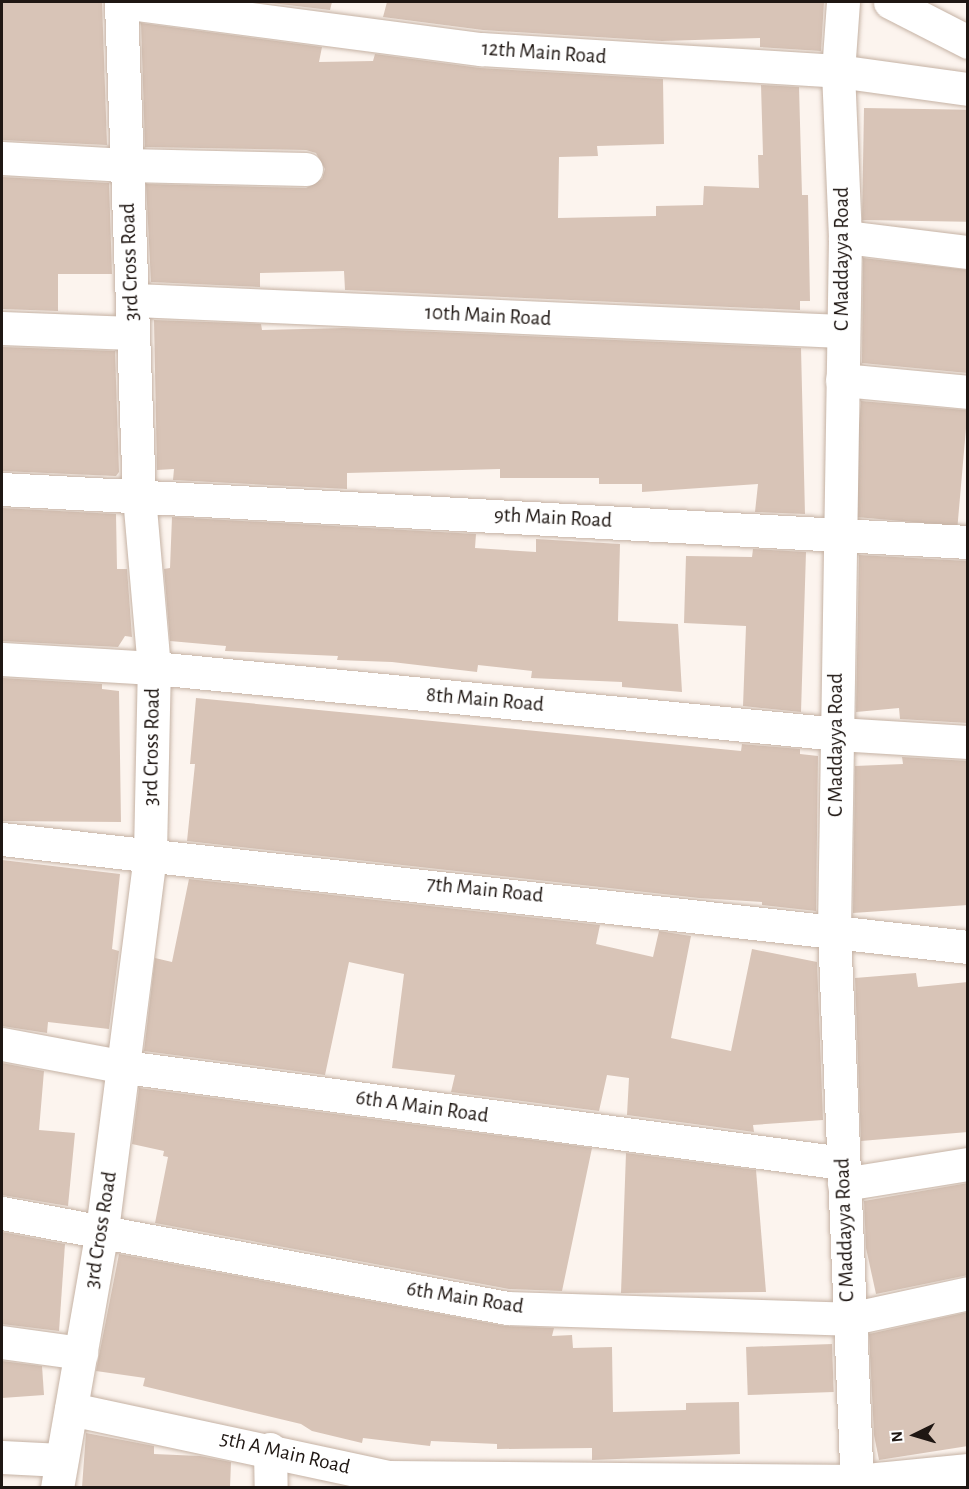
<!DOCTYPE html>
<style>
body{margin:0}
#map{position:relative;width:969px;height:1489px;overflow:hidden;background:#fcf4ee;font-family:"Alegreya Sans",sans-serif}
div>[style]{position:absolute}
[style*='--x']{left:calc(var(--x)*1px);top:calc(var(--y)*1px);width:calc(var(--w)*1px);rotate:calc(var(--a)*1deg)}
.building>*{inset:0;background:#d8c4b7;transform-origin:0 0}
.roads{filter:drop-shadow(0 0 2px #c5b2a4) drop-shadow(0 0 2px #c5b2a4)}
.minor>*{height:33px;margin:-16.5px;padding:0 16.5px;transform-origin:16.5px;border-radius:16.5px;background:#fff}
span{translate:-50% -50%;white-space:nowrap;text-align:center;line-height:1.15;-webkit-text-stroke:4.5px #fff;paint-order:stroke}
.street-label{font-size:21px;color:#1f1713}
.frame{position:absolute;inset:0;border:3px solid #1f1713;pointer-events:none}
.north{position:absolute;left:885px;top:1405px;width:60px;height:60px;-webkit-text-stroke:4px #fff;paint-order:stroke;rotate:265deg;font-size:16px;font-weight:700;line-height:24px;text-align:center;color:#1f1713}
.north::after{content:'';display:block;margin:auto;width:21px;height:27px;background:#1f1713;clip-path:polygon(50% 0,100% 100%,50% 72%,0 100%)}
</style>
<div id="map">
<div class="building">
<i style="clip-path:polygon(71px 2px,102px 2px,107px 145px,2px 140px,2px 3px)"></i>
<i style="clip-path:polygon(263px 2px,332px 2px,330px 10px)"></i>
<i style="clip-path:polygon(387px 2px,824px 2px,821px 51px,760px 47px,760px 38px,662px 41px,483px 30px,383px 17px)"></i>
<i style="clip-path:polygon(141px 23px,322px 47px,319px 62px,373px 61px,375px 54px,480px 68px,663px 79px,664px 144px,597px 146px,598px 156px,559px 157px,558px 218px,656px 216px,656px 206px,703px 205px,704px 186px,759px 188px,758px 155px,763px 155px,761px 85px,799px 87px,802px 195px,808px 195px,810px 301px,800px 301px,800px 310px,345px 290px,344px 271px,260px 273px,260px 287px,151px 282px,146px 184px,306px 188px,322px 179px,325px 169px,316px 153px,306px 150px,145px 147px)"></i>
<i style="left:864px;top:108px;width:104px;height:112px;rotate:1deg"></i>
<i style="clip-path:polygon(2px 177px,109px 183px,112px 274px,58px 274px,58px 311px,2px 309px)"></i>
<i style="clip-path:polygon(863px 258px,968px 270px,968px 373px,862px 363px)"></i>
<i style="clip-path:polygon(154px 320px,261px 324px,262px 330px,345px 328px,801px 348px,805px 514px,755px 512px,758px 484px,642px 492px,642px 484px,599px 484px,599px 478px,500px 478px,500px 469px,347px 473px,347px 489px,173px 480px,174px 469px,157px 470px)"></i>
<i style="clip-path:polygon(2px 347px,115px 351px,119px 472px,116px 476px,2px 471px)"></i>
<i style="left:861px;top:401px;width:107px;height:116px;rotate:5deg"></i>
<i style="clip-path:polygon(2px 508px,116px 514px,117px 569px,127px 569px,132px 637px,125px 636px,118px 647px,2px 641px)"></i>
<i style="clip-path:polygon(172px 517px,476px 534px,475px 548px,536px 552px,536px 539px,620px 544px,618px 621px,678px 624px,682px 692px,622px 687px,622px 682px,531px 678px,532px 671px,478px 665px,477px 672px,392px 662px,337px 660px,338px 656px,225px 651px,226px 646px,170px 641px,164px 569px,170px 568px)"></i>
<i style="clip-path:polygon(753px 549px,806px 552px,801px 712px,743px 706px,746px 626px,684px 623px,686px 556px,752px 557px)"></i>
<i style="clip-path:polygon(859px 555px,968px 561px,968px 723px,900px 719px,899px 708px,856px 712px)"></i>
<i style="clip-path:polygon(2px 678px,102px 684px,102px 689px,119px 691px,121px 822px,2px 821px)"></i>
<i style="clip-path:polygon(196px 698px,741px 751px,742px 744px,800px 749px,800px 754px,818px 756px,816px 911px,762px 905px,762px 902px,699px 898px,187px 841px,195px 764px,190px 764px)"></i>
<i style="clip-path:polygon(902px 757px,968px 761px,968px 905px,853px 913px,855px 766px,903px 764px)"></i>
<i style="clip-path:polygon(2px 860px,120px 874px,112px 949px,119px 951px,109px 1029px,48px 1022px,47px 1033px,2px 1026px)"></i>
<i style="clip-path:polygon(189px 879px,600px 925px,596px 944px,653px 957px,659px 931px,691px 936px,671px 1038px,731px 1051px,752px 949px,817px 962px,823px 1120px,753px 1125px,754px 1132px,627px 1115px,629px 1078px,607px 1075px,599px 1111px,451px 1092px,455px 1075px,392px 1068px,404px 974px,349px 962px,325px 1075px,144px 1051px,155px 958px,172px 962px)"></i>
<i style="clip-path:polygon(916px 973px,918px 987px,968px 982px,968px 1132px,861px 1141px,855px 978px)"></i>
<i style="clip-path:polygon(2px 1063px,44px 1071px,39px 1130px,75px 1133px,68px 1206px,2px 1195px)"></i>
<i style="clip-path:polygon(139px 1088px,592px 1148px,562px 1291px,509px 1289px,155px 1223px,168px 1157px,163px 1156px,164px 1151px,132px 1144px)"></i>
<i style="clip-path:polygon(626px 1153px,756px 1170px,766px 1292px,621px 1293px)"></i>
<i style="clip-path:polygon(968px 1183px,968px 1275px,876px 1294px,866px 1248px,864px 1201px)"></i>
<i style="clip-path:polygon(2px 1232px,65px 1244px,59px 1331px,2px 1324px)"></i>
<i style="clip-path:polygon(119px 1254px,504px 1326px,554px 1328px,552px 1336px,572px 1335px,573px 1348px,612px 1347px,613px 1412px,686px 1410px,686px 1403px,739px 1402px,740px 1454px,592px 1460px,592px 1448px,497px 1449px,497px 1444px,431px 1441px,430px 1446px,363px 1438px,362px 1443px,312px 1431px,301px 1424px,143px 1386px,145px 1378px,96px 1371px)"></i>
<i style="clip-path:polygon(968px 1312px,968px 1446px,879px 1460px,874px 1435px,869px 1334px)"></i>
<i style="left:832px;top:1344px;width:48px;height:86px;rotate:88deg"></i>
<i style="clip-path:polygon(2px 1361px,42px 1366px,44px 1395px,2px 1398px)"></i>
<i style="clip-path:polygon(86px 1433px,154px 1446px,154px 1454px,200px 1456px,231px 1462px,230px 1488px,82px 1487px)"></i>
</div>
<div class="roads">
<div class="minor">
<i style="--x:122;--y:2;--w:362;--a:7.5"></i>
<i style="--x:481;--y:49;--w:358;--a:3.5"></i>
<i style="--x:838;--y:71;--w:131;--a:7.9"></i>
<i style="--x:843;--y:2;--w:69;--a:94.1"></i>
<i style="--x:838;--y:71;--w:166;--a:87.6"></i>
<i style="--x:845;--y:237;--w:693;--a:90.91"></i>
<i style="--x:834;--y:930;--w:558;--a:87.64"></i>
<i style="--x:890;--y:2;--w:88;--a:27.1"></i>
<i style="--x:2;--y:158;--w:124;--a:3.2"></i>
<i style="--x:126;--y:165;--w:180;--a:1.3"></i>
<i style="--x:845;--y:237;--w:124;--a:7"></i>
<i style="--x:135;--y:300;--w:707;--a:2.51"></i>
<i style="--x:2;--y:328;--w:130;--a:2.2"></i>
<i style="--x:842;--y:380;--w:127;--a:5.4"></i>
<i style="--x:2;--y:489;--w:967;--a:3.14"></i>
<i style="--x:2;--y:659;--w:152;--a:3.4"></i>
<i style="--x:154;--y:668;--w:687;--a:5.51"></i>
<i style="--x:838;--y:734;--w:130;--a:3.5"></i>
<i style="--x:2;--y:839;--w:972;--a:6.38"></i>
<i style="--x:2;--y:1044;--w:125;--a:10.6"></i>
<i style="--x:125;--y:1067;--w:724;--a:7.62"></i>
<i style="--x:844;--y:1184;--w:126;--a:-9.2"></i>
<i style="--x:2;--y:1213;--w:514;--a:10.65"></i>
<i style="--x:507;--y:1308;--w:342;--a:1.8"></i>
<i style="--x:849;--y:1319;--w:122;--a:-12.3"></i>
<i style="--x:2;--y:1342;--w:80;--a:7.9"></i>
<i style="--x:71;--y:1409;--w:324;--a:12.1"></i>
<i style="--x:388;--y:1477;--w:469;--a:0.5"></i>
<i style="--x:857;--y:1481;--w:112;--a:-5.7"></i>
<i style="--x:270;--y:1449;--w:39;--a:89"></i>
<i style="--x:2;--y:1457;--w:59;--a:2.9"></i>
<i style="--x:57;--y:1488;--w:262;--a:-80.1"></i>
<i style="--x:102;--y:1230;--w:380;--a:-82.7"></i>
<i style="--x:150;--y:853;--w:185;--a:-88.8"></i>
<i style="--x:154;--y:668;--w:174;--a:-95"></i>
<i style="--x:139;--y:495;--w:493;--a:-92.1"></i>
</div>
</div>
<div class="street-label">
<span style="left:544px;top:53px;rotate:4deg">12th Main Road</span>
<span style="left:842px;top:259px;rotate:-90deg">C Maddayya Road</span>
<span style="left:130px;top:262px;rotate:-92deg">3rd Cross Road</span>
<span style="left:488px;top:316px;rotate:3deg">10th Main Road</span>
<span style="left:553px;top:518px;rotate:3deg">9th Main Road</span>
<span style="left:485px;top:700px;rotate:5deg">8th Main Road</span>
<span style="left:836px;top:745px;rotate:-90deg">C Maddayya Road</span>
<span style="left:152px;top:747px;rotate:-89deg">3rd Cross Road</span>
<span style="left:485px;top:890px;rotate:6deg">7th Main Road</span>
<span style="left:422px;top:1107px;rotate:8deg">6th A Main Road</span>
<span style="left:101px;top:1230px;rotate:-81deg">3rd Cross Road</span>
<span style="left:845px;top:1230px;rotate:-92deg">C Maddayya Road</span>
<span style="left:465px;top:1298px;rotate:9deg">6th Main Road</span>
<span style="left:285px;top:1453px;rotate:13deg">5th A Main Road</span>
</div>
<div class="frame"></div>
<div class="north">N</div>
</div>
